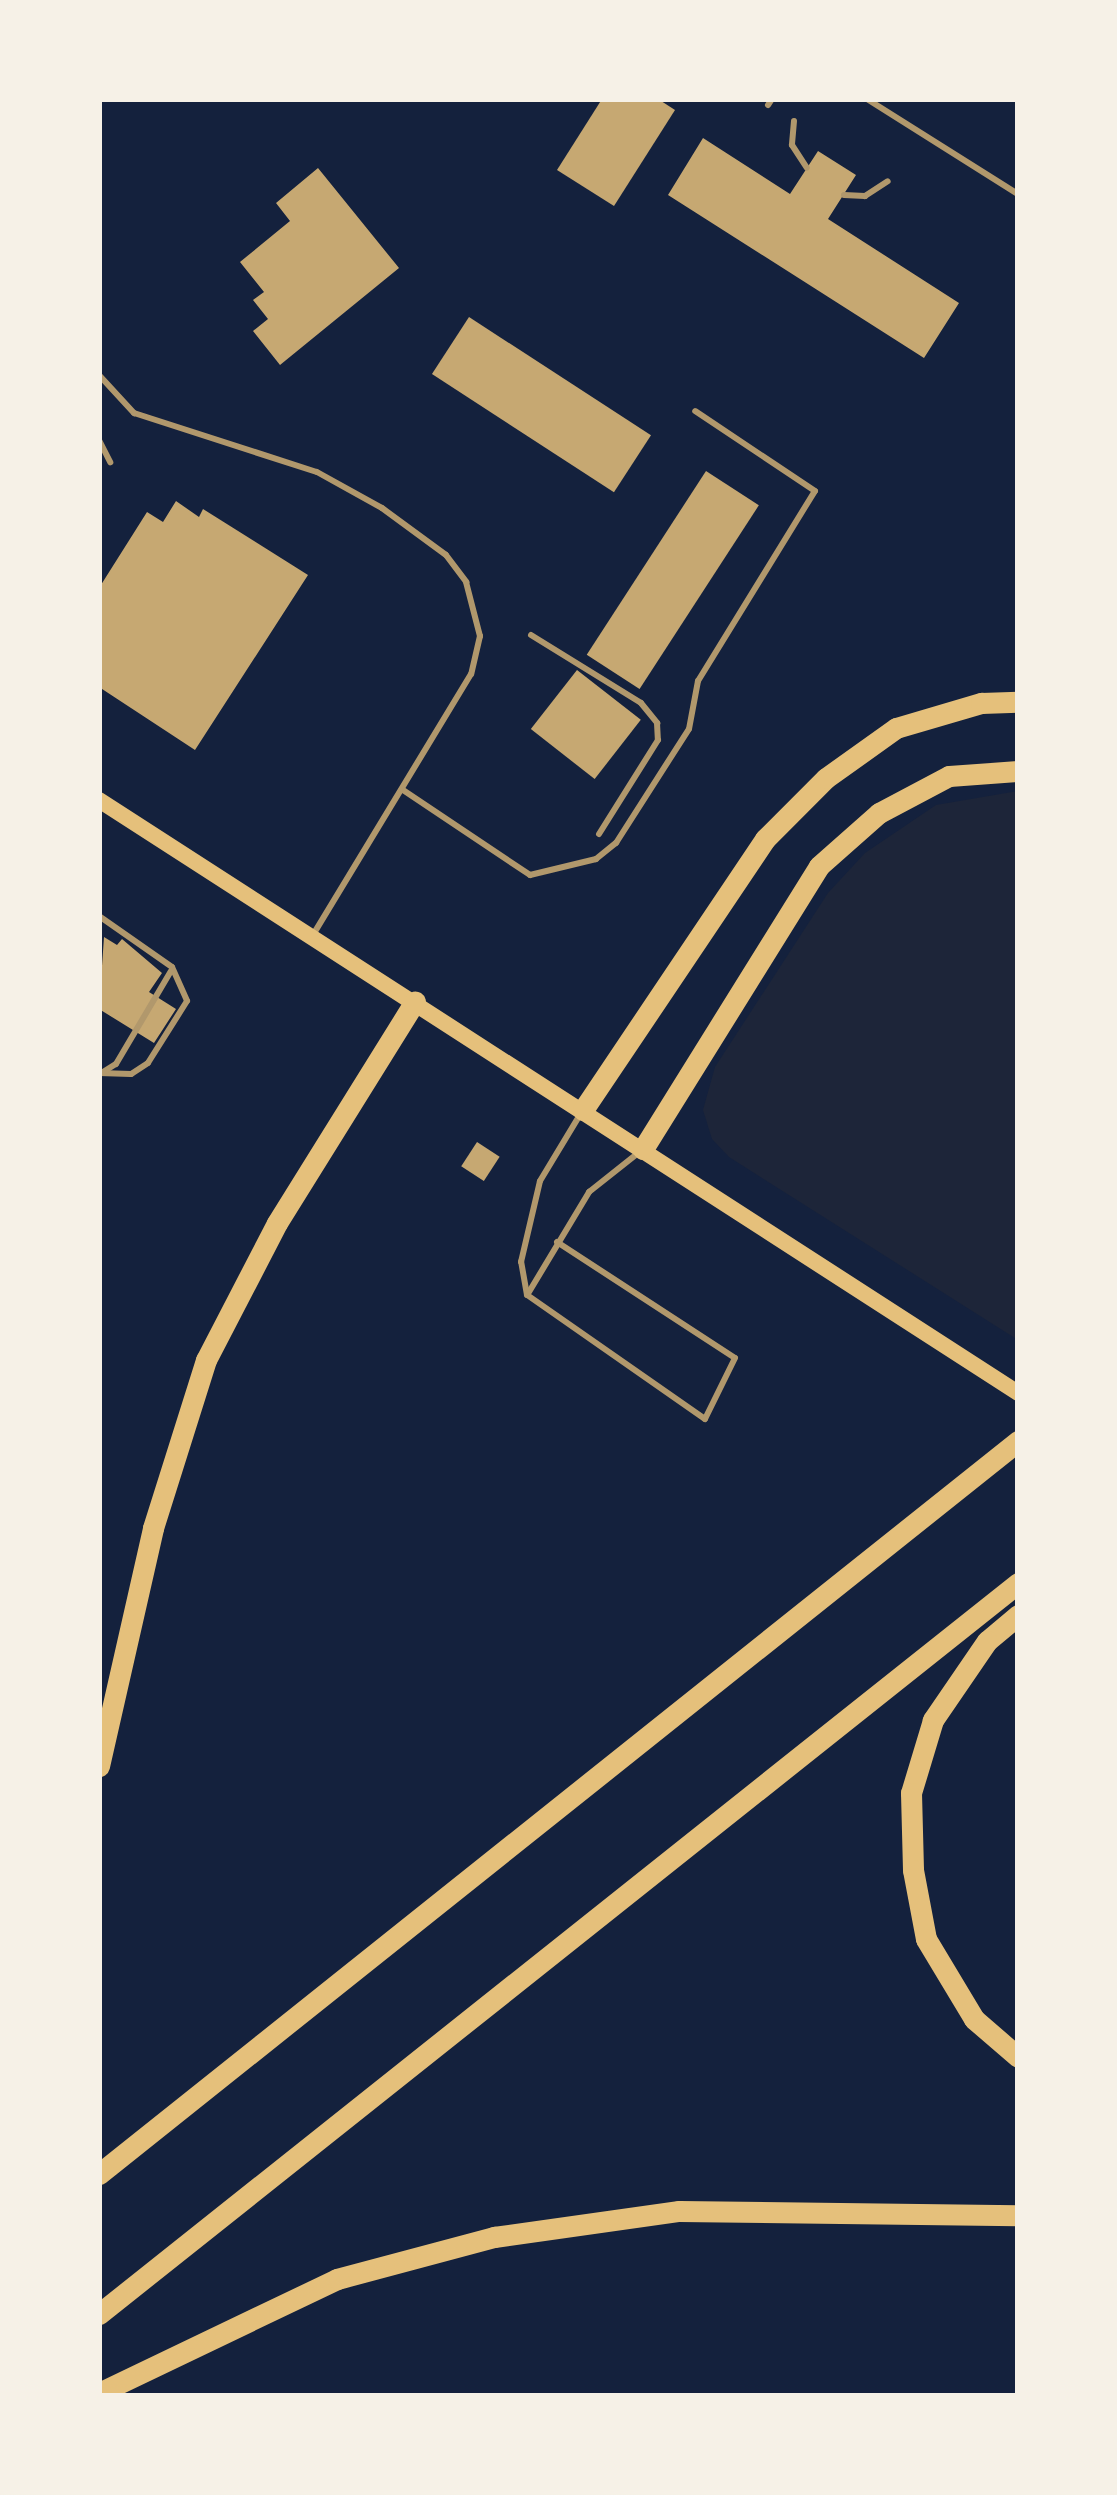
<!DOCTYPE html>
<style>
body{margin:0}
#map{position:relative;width:1117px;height:2495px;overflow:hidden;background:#14213d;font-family:Cabin,sans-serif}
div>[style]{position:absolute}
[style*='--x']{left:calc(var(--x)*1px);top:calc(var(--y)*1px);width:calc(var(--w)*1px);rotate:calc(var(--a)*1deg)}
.green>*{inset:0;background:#1d2539}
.building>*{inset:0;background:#c6a872;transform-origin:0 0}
.service>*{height:6px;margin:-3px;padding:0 3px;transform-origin:3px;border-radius:3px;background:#b1986c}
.secondary>*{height:16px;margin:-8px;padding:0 8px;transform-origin:8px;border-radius:8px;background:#e5c07b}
.motorway>*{height:21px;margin:-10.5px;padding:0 10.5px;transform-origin:10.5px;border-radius:10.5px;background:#e5c07b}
span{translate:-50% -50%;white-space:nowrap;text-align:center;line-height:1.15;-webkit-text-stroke:10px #f6f1e7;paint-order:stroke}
.frame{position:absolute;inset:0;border:102px solid #f6f1e7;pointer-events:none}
</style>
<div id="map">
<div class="green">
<i style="clip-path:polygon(1018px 791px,1018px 1340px,729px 1157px,712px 1139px,703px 1110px,715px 1067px,828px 893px,865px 853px,936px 805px)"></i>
</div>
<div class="building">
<i style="clip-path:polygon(602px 99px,658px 99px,675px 110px,614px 206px,557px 170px)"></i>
<i style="clip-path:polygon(703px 138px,790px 194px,818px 151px,856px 175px,828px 219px,959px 303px,924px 358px,668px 195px)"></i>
<i style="clip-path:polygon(318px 168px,399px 268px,280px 365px,253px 331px,268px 319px,253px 300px,264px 292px,240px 262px,290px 221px,276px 203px)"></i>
<i style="left:469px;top:317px;width:217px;height:68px;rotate:33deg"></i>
<i style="left:706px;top:471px;width:63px;height:219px;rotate:33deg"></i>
<i style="clip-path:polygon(176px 501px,199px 517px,203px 509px,308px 575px,195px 750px,99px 687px,99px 588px,147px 512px,163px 522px)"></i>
<i style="left:577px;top:670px;width:81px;height:75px;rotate:38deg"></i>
<i style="clip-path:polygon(104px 937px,117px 945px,122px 939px,162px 973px,149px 992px,176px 1009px,154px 1043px,99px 1009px)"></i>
<i style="left:477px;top:1142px;width:27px;height:29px;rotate:33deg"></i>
</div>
<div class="service">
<i style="--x:867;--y:99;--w:178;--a:32.2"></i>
<i style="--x:768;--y:105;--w:7;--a:-56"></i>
<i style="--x:794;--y:121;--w:24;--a:95"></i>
<i style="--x:792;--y:145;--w:27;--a:57"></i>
<i style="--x:844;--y:195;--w:21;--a:3"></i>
<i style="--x:865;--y:196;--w:27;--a:-33"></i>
<i style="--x:99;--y:375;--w:52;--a:47.4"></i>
<i style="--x:134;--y:413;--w:192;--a:17.9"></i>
<i style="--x:317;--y:472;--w:74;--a:29"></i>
<i style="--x:382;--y:508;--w:79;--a:36.3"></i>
<i style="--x:446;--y:555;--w:34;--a:53"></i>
<i style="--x:466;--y:582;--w:56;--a:75.5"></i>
<i style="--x:480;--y:636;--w:39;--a:103"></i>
<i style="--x:471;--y:674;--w:303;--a:121.2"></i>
<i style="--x:99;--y:440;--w:25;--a:63"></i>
<i style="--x:531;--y:635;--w:129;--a:31.7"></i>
<i style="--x:641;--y:703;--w:26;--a:51"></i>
<i style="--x:657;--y:723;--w:17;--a:87"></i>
<i style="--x:658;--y:740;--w:111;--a:122.1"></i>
<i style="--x:403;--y:790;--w:153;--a:33.8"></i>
<i style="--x:530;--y:875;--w:68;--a:-13.6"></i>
<i style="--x:596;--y:859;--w:26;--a:-39"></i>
<i style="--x:616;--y:843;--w:135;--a:-57.4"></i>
<i style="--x:689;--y:729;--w:49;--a:-79.4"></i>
<i style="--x:698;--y:681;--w:223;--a:-58.4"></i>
<i style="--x:815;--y:491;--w:144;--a:-146.3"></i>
<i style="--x:99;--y:916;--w:89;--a:34.9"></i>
<i style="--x:172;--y:967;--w:37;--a:66"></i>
<i style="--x:187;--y:1001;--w:73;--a:122.2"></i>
<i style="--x:148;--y:1063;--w:20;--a:147"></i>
<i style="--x:131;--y:1074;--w:32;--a:-178"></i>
<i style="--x:103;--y:1072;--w:15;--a:-32"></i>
<i style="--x:116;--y:1064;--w:108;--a:-59.4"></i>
<i style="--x:557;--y:1242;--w:212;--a:33.1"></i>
<i style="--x:735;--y:1358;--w:68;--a:116.2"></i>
<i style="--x:705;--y:1419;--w:217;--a:-145.1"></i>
<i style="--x:527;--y:1295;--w:34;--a:-100"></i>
<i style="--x:521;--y:1262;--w:83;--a:-76.8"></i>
<i style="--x:540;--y:1181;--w:79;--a:-58.9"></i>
<i style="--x:529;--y:1292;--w:117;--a:-59"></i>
<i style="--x:589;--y:1192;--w:63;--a:-38.5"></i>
</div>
<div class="secondary">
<i style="--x:99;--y:800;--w:1094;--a:32.83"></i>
</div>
<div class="motorway">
<i style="--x:583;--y:1110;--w:326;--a:-56.1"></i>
<i style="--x:765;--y:839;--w:86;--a:-45"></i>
<i style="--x:826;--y:778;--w:86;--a:-35.5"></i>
<i style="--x:896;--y:728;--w:89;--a:-16.4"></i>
<i style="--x:981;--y:703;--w:37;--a:-2"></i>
<i style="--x:643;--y:1149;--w:333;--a:-58.1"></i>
<i style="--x:819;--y:866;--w:80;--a:-41.5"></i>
<i style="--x:879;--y:813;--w:79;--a:-27.9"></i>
<i style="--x:949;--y:776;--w:69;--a:-4.1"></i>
<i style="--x:1018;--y:1615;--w:40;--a:140"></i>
<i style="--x:987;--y:1641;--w:96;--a:124.4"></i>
<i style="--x:933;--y:1720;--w:76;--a:106.8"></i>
<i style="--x:911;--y:1793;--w:77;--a:88.5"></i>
<i style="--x:913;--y:1870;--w:70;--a:79.3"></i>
<i style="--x:926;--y:1939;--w:93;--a:59"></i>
<i style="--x:974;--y:2019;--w:58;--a:40.8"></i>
<i style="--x:99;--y:1766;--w:244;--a:-77.2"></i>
<i style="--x:153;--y:1528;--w:176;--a:-72.5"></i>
<i style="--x:206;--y:1360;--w:154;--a:-62.6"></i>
<i style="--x:277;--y:1223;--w:261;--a:-58.1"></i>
<i style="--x:99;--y:2174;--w:1176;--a:-38.58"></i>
<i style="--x:99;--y:2314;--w:1174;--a:-38.5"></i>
<i style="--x:99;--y:2393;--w:264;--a:-25.6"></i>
<i style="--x:337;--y:2279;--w:163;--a:-15"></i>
<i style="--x:494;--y:2237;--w:187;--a:-8"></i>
<i style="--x:679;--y:2211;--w:339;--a:0.7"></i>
</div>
<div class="frame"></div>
</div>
